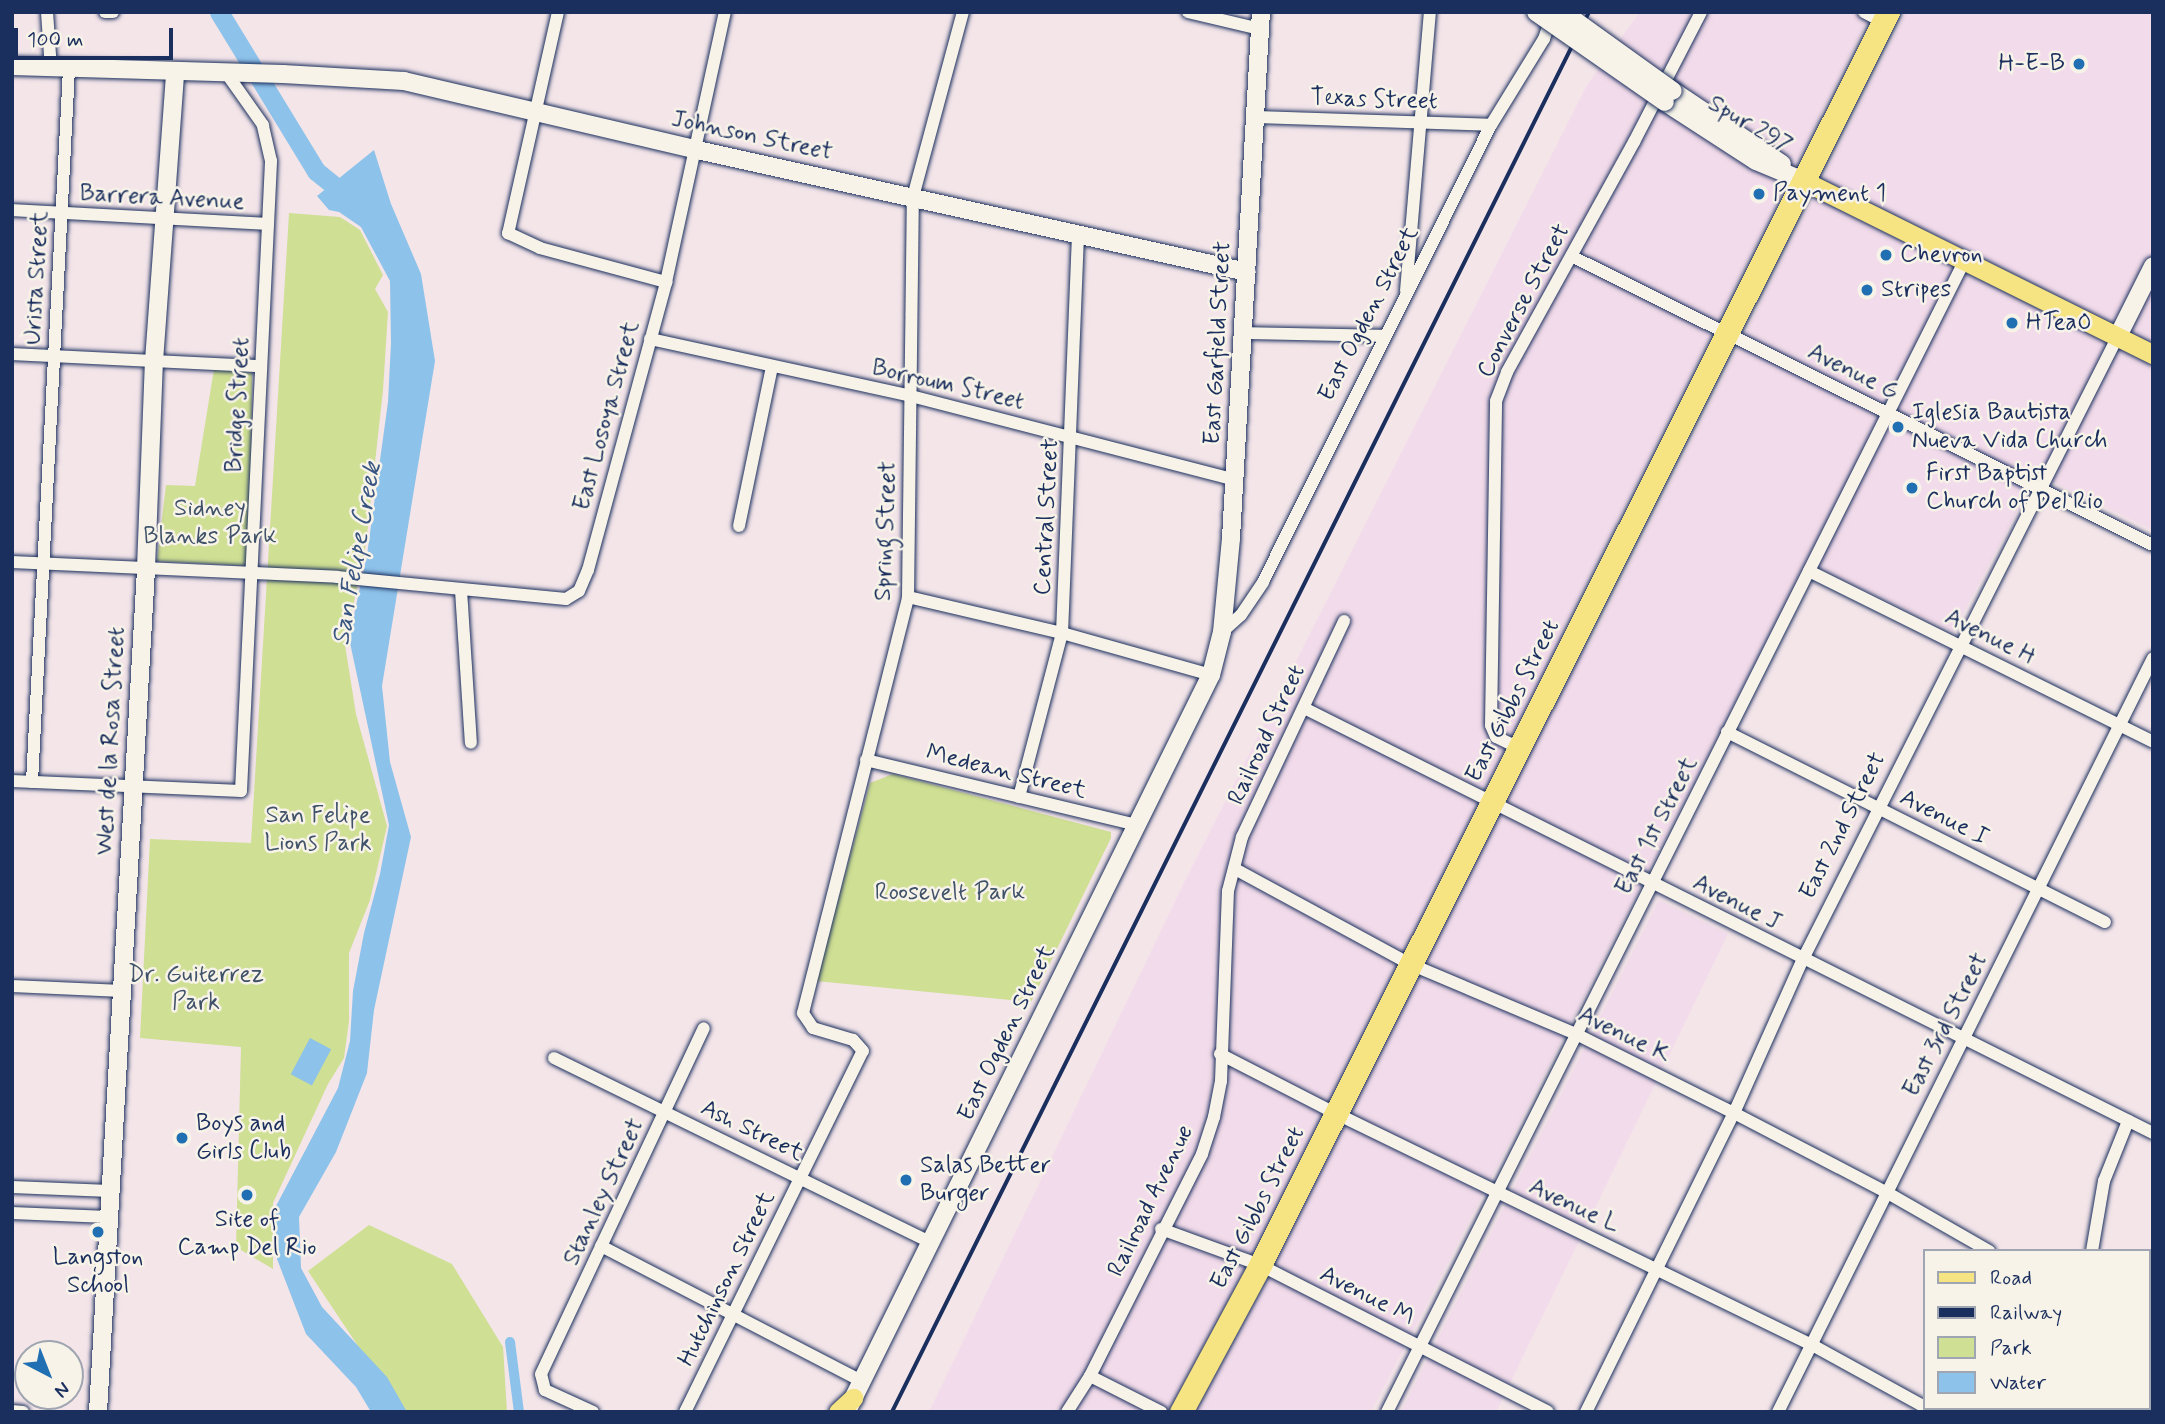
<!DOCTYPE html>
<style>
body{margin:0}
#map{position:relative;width:2165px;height:1424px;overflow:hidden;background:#f4e5e9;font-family:Mynerve,sans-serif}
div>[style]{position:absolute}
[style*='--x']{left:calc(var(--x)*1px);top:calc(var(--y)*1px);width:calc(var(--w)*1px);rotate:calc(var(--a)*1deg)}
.built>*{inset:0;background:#f2dbea}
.green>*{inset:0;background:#cfdf93}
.water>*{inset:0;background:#8dc2ea;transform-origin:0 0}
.canal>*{height:10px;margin:-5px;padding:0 5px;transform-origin:5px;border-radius:5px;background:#8dc2ea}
.river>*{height:19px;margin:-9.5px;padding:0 9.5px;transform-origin:9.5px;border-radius:9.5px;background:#8dc2ea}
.roads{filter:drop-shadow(0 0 2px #1b2f5e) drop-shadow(0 0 2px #1b2f5e)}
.street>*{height:12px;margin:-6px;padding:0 6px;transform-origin:6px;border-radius:6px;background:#f7f3e8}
.secondary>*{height:18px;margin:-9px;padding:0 9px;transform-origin:9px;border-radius:9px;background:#f7f3e8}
.primary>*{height:19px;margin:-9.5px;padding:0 9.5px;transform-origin:9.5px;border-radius:9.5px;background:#f6e381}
.highway>*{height:23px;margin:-11.5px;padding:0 11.5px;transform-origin:11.5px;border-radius:11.5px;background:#f6e381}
.rail>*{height:3.5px;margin:-1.75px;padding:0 1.75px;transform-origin:1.75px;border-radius:1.75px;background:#1b2f5e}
.bridges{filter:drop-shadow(0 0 2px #1b2f5e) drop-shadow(0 0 2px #1b2f5e)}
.secondary-bridge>*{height:18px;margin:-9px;padding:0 9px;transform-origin:9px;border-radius:9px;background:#f7f3e8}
.dots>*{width:19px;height:19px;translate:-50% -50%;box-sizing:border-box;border:4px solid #f7f3e8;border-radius:50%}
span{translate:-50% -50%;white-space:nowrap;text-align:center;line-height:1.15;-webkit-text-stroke:5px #f7f3e8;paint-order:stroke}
.poi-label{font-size:24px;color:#1b2f5e}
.right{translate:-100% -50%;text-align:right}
.left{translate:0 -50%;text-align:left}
.street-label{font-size:24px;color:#1b2f5e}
.park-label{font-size:24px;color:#3f5269}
.water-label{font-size:26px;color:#385481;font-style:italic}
.frame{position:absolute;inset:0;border:14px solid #1b2f5e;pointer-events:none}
.legend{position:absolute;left:1923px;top:1249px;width:228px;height:161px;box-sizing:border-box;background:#f7f3e8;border:2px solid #9fa5b1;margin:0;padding:9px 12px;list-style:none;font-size:21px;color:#1b2f5e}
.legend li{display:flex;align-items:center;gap:14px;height:35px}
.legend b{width:35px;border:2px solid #9fa5b1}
.north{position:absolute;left:14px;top:1340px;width:70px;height:70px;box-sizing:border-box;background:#f7f3e8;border:2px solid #9fa5b1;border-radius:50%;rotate:138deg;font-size:19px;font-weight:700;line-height:28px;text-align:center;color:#1b2f5e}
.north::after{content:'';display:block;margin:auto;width:24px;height:32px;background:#1f6fb2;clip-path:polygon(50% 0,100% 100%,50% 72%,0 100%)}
.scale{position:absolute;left:14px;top:28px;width:159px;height:32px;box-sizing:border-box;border:4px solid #1b2f5e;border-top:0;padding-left:9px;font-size:21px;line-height:24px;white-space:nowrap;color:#1b2f5e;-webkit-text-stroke:5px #f7f3e8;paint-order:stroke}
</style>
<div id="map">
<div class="built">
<i style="clip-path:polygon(1640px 12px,1872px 12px,1561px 634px,1588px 648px,1906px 12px,2153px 12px,2153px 530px,2037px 474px,1953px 632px,1807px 563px,1371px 1412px,929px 1412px,1182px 887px,1587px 85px)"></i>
<i style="clip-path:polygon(1659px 900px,1728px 934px,1496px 1412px,1401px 1412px)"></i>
</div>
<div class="green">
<i style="clip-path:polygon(289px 213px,340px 217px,360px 230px,383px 275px,375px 289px,388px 312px,383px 390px,366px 544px,345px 645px,356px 714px,387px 826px,370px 900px,349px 953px,349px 1021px,344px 1058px,328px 1084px,273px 1203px,273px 1269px,236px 1247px,241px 1047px,140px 1038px,150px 839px,251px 843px)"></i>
<i style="clip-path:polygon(214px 369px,252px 373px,251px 566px,157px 561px,166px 485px,195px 486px)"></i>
<i style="clip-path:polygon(893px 774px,1111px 832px,1111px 838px,1031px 1002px,816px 981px,870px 783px)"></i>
<i style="clip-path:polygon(369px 1225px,452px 1264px,503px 1347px,507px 1412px,402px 1412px,308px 1271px)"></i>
</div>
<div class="water">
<i style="clip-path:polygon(374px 150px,391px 204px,421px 274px,435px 361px,382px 686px,390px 762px,411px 837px,374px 1010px,367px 1073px,336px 1152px,299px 1217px,301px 1268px,322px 1307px,387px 1377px,407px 1412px,371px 1412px,356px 1387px,306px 1334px,277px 1259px,275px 1208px,338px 1088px,350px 1041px,353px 991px,364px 933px,380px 874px,389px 825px,349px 638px,367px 555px,388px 402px,391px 343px,390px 281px,361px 227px,339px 212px,329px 210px,317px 196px)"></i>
<i style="left:310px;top:1038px;width:24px;height:41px;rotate:28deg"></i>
</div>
<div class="canal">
<i style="--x:510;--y:1342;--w:71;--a:82.7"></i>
</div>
<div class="river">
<i style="--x:219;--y:12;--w:186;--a:58.6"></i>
<i style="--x:316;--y:171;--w:48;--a:39"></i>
</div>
<div class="roads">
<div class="street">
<i style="--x:47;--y:12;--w:57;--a:86"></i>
<i style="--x:105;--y:12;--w:8;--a:0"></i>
<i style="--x:558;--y:12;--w:227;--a:102.7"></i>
<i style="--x:508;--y:233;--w:35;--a:25"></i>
<i style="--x:540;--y:248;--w:131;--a:15.1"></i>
<i style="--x:1188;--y:12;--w:74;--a:13.3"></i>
<i style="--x:1864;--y:12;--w:21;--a:28"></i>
<i style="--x:1255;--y:117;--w:236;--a:1.9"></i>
<i style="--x:12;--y:210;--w:256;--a:3.1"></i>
<i style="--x:1571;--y:256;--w:650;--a:26.41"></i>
<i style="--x:1406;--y:291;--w:280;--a:-85.1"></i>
<i style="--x:1243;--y:333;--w:142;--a:1.2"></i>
<i style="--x:650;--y:339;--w:267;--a:12.3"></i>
<i style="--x:911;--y:396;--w:335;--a:14.5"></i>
<i style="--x:12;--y:354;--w:248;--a:2.8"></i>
<i style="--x:739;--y:526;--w:162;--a:-78.3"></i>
<i style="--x:12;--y:562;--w:325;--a:2.6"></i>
<i style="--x:337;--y:577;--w:230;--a:5.5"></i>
<i style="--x:566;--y:599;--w:15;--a:-32"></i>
<i style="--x:579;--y:591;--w:23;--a:-67"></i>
<i style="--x:588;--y:570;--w:298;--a:-74.8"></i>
<i style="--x:666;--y:282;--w:276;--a:-77.7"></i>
<i style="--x:1809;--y:571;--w:384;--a:26.4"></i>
<i style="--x:461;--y:590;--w:153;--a:86.3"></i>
<i style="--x:908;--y:597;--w:158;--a:13.2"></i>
<i style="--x:1062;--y:633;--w:155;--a:15.7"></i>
<i style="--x:1222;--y:632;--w:25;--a:-42"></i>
<i style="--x:1241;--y:615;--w:40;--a:-56"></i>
<i style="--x:1263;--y:582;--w:511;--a:-63.49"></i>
<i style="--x:1491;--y:125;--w:101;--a:-58.4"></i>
<i style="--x:1544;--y:39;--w:28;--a:-72"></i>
<i style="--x:1304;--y:708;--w:949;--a:26.59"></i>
<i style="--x:1727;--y:732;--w:423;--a:26.7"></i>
<i style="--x:1519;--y:748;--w:25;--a:-154"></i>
<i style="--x:1496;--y:737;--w:13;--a:-113"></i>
<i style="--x:1491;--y:725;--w:324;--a:-89.1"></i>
<i style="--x:1496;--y:401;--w:31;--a:-69"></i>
<i style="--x:1507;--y:372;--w:263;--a:-61.1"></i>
<i style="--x:1634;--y:142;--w:146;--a:-62.7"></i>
<i style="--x:866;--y:760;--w:279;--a:13.5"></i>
<i style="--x:12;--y:781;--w:229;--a:2.5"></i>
<i style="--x:241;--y:791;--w:631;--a:-87.27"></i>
<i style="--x:271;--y:161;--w:37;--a:-103"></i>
<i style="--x:263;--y:125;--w:62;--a:-125.2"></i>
<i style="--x:32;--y:782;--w:713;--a:-87.03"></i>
<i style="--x:1019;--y:797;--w:170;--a:-75.3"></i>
<i style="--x:1062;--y:633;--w:398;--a:-87.7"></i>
<i style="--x:1235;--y:869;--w:199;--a:28.5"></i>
<i style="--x:1410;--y:964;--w:182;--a:22.9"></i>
<i style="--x:1578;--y:1035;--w:174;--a:26.6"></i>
<i style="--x:1734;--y:1113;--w:171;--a:27.5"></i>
<i style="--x:1886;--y:1192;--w:119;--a:29.8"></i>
<i style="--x:12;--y:986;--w:110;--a:2.6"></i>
<i style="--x:1220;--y:1054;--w:129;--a:27.2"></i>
<i style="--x:1335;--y:1113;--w:530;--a:25.94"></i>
<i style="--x:1812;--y:1345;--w:129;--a:28.8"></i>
<i style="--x:554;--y:1058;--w:419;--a:26.1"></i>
<i style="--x:12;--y:1187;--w:98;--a:2.3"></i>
<i style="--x:12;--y:1213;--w:96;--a:2.4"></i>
<i style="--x:1161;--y:1229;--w:105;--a:20"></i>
<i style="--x:1260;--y:1265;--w:323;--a:27"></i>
<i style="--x:601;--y:1246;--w:293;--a:27.4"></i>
<i style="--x:2092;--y:1251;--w:71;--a:-80.3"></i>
<i style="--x:2104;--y:1181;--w:65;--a:-68.2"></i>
<i style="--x:2149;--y:1292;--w:4;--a:14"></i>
<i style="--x:2149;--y:1308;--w:4;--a:0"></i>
<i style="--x:1090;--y:1376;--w:80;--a:26.9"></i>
<i style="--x:12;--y:1411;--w:11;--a:5"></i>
<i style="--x:593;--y:1412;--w:53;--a:-155.4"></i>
<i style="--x:545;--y:1390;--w:16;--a:-104"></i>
<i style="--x:541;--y:1374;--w:382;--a:-64.8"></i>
<i style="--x:685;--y:1412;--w:402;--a:-63.8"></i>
<i style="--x:863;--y:1051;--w:15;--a:-132"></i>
<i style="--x:853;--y:1040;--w:42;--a:-163.3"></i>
<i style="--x:813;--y:1028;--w:18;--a:-124"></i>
<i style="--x:803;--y:1013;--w:429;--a:-75.8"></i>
<i style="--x:908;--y:597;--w:400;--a:-89.3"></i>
<i style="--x:913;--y:197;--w:192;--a:-74.9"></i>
<i style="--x:1067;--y:1412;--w:43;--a:-57.4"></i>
<i style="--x:1090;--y:1376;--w:249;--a:-63.2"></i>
<i style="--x:1202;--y:1154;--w:39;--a:-72"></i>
<i style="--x:1214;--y:1117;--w:37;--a:-79"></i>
<i style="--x:1221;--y:1081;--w:190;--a:-87.9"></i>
<i style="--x:1228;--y:891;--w:56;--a:-75.5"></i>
<i style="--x:1242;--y:837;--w:239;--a:-64.7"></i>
<i style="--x:1387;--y:1412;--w:1289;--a:-63.36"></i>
<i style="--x:1586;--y:1412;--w:334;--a:-63.7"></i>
<i style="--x:1734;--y:1113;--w:169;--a:-65.9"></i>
<i style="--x:1803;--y:959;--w:698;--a:-63.18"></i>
<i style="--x:1778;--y:1412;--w:842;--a:-63.56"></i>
<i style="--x:2082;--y:1412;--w:4;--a:-90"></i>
</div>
<div class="secondary">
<i style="--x:12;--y:66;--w:271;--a:1.7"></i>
<i style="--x:283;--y:74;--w:121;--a:3.3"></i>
<i style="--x:404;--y:81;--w:297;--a:13.2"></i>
<i style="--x:693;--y:149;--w:567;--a:12.52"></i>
<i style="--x:1673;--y:91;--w:131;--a:33.8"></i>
<i style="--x:1665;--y:102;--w:108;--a:33"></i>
<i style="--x:1756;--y:161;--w:52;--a:22.6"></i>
<i style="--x:2118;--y:336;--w:78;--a:-63.4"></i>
<i style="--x:848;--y:1409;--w:819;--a:-63.69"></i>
<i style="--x:1211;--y:675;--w:44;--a:-75.7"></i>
<i style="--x:1222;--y:632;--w:94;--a:-84.5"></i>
<i style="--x:1231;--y:538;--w:527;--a:-86.74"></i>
<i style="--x:98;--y:1412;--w:845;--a:-86.74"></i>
<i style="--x:146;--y:568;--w:207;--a:-87.8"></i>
<i style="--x:154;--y:361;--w:289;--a:-85.8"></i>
</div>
<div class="primary">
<i style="--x:1804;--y:181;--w:390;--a:26.4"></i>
<i style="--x:838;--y:1412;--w:21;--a:-43"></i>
</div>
<div class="highway">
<i style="--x:1181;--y:1412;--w:167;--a:-61.7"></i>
<i style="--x:1260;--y:1265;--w:1402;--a:-63.38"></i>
</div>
</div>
<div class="rail">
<i style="--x:892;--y:1412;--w:1564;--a:-63.53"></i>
</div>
<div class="bridges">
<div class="secondary-bridge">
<i style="--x:1536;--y:12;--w:157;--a:34.9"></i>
<i style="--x:1563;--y:12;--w:135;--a:35.7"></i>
</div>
</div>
<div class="dots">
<i style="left:2079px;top:64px;background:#1f6fb2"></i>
<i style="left:1759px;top:194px;background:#1f6fb2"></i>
<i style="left:1886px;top:255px;background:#1f6fb2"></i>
<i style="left:1867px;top:290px;background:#1f6fb2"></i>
<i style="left:2012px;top:323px;background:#1f6fb2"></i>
<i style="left:1898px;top:427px;background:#1f6fb2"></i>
<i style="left:1912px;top:488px;background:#1f6fb2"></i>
<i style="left:182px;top:1138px;background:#1f6fb2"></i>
<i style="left:906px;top:1180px;background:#1f6fb2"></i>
<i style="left:247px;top:1195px;background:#1f6fb2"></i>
<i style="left:98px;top:1232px;background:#1f6fb2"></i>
</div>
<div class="poi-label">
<span class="right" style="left:2065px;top:64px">H-E-B</span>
<span class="left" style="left:1773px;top:194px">Payment 1</span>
<span class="left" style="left:1900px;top:255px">Chevron</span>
<span class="left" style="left:1881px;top:290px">Stripes</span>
<span class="left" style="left:2026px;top:323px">HTeaO</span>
<span class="left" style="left:1912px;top:427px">Iglesia Bautista<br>Nueva Vida Church</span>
<span class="left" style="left:1926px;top:488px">First Baptist<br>Church of Del Rio</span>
<span class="left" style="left:196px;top:1138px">Boys and<br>Girls Club</span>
<span class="left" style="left:920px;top:1180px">Salas Better<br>Burger</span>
<span style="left:247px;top:1234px">Site of<br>Camp Del Rio</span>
<span style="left:98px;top:1272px">Langston<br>School</span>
</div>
<div class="street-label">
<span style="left:1374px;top:100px;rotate:2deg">Texas Street</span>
<span style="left:1750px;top:125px;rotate:30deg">Spur 297</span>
<span style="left:752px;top:136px;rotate:12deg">Johnson Street</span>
<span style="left:162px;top:198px;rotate:3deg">Barrera Avenue</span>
<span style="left:37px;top:278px;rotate:-87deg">Urista Street</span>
<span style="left:1524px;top:301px;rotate:-62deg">Converse Street</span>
<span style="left:1369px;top:314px;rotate:-63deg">East Ogden Street</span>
<span style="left:1218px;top:343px;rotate:-87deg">East Garfield Street</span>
<span style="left:1853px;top:372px;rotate:26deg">Avenue G</span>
<span style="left:948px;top:385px;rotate:13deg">Borroum Street</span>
<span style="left:238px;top:405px;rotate:-87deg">Bridge Street</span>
<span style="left:607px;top:416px;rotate:-75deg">East Losoya Street</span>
<span style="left:1047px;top:517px;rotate:-87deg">Central Street</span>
<span style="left:886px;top:531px;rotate:-88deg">Spring Street</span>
<span style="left:1990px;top:637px;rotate:26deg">Avenue H</span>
<span style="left:1513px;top:701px;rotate:-63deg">East Gibbs Street</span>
<span style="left:1267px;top:735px;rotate:-65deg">Railroad Street</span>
<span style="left:111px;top:741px;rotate:-87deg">West de la Rosa Street</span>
<span style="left:1006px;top:772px;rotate:14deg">Medean Street</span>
<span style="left:1944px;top:818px;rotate:27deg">Avenue I</span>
<span style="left:1657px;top:826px;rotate:-63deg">East 1st Street</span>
<span style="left:1843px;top:826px;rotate:-63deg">East 2nd Street</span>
<span style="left:1737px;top:903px;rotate:27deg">Avenue J</span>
<span style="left:1946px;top:1025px;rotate:-63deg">East 3rd Street</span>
<span style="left:1007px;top:1033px;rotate:-64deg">East Ogden Street</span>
<span style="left:1624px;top:1035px;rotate:26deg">Avenue K</span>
<span style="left:752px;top:1131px;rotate:26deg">Ash Street</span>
<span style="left:604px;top:1192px;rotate:-65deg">Stanley Street</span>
<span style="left:1151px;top:1201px;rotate:-64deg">Railroad Avenue</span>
<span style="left:1574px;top:1206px;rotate:25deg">Avenue L</span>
<span style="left:1258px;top:1208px;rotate:-63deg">East Gibbs Street</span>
<span style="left:727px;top:1279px;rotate:-64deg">Hutchinson Street</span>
<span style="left:1367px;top:1296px;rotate:27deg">Avenue M</span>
</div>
<div class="park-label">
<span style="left:210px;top:523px">Sidney<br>Blanks Park</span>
<span style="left:318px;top:830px">San Felipe<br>Lions Park</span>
<span style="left:950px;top:893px">Roosevelt Park</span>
<span style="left:196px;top:989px">Dr. Guiterrez<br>Park</span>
</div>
<div class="water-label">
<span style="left:358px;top:554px;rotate:-80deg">San Felipe Creek</span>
</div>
<div class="frame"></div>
<ul class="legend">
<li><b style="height:9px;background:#f6e381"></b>Road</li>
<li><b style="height:9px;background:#1b2f5e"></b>Railway</li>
<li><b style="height:19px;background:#cfdf93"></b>Park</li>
<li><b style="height:19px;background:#8dc2ea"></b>Water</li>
</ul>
<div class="north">N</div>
<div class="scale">100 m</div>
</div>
